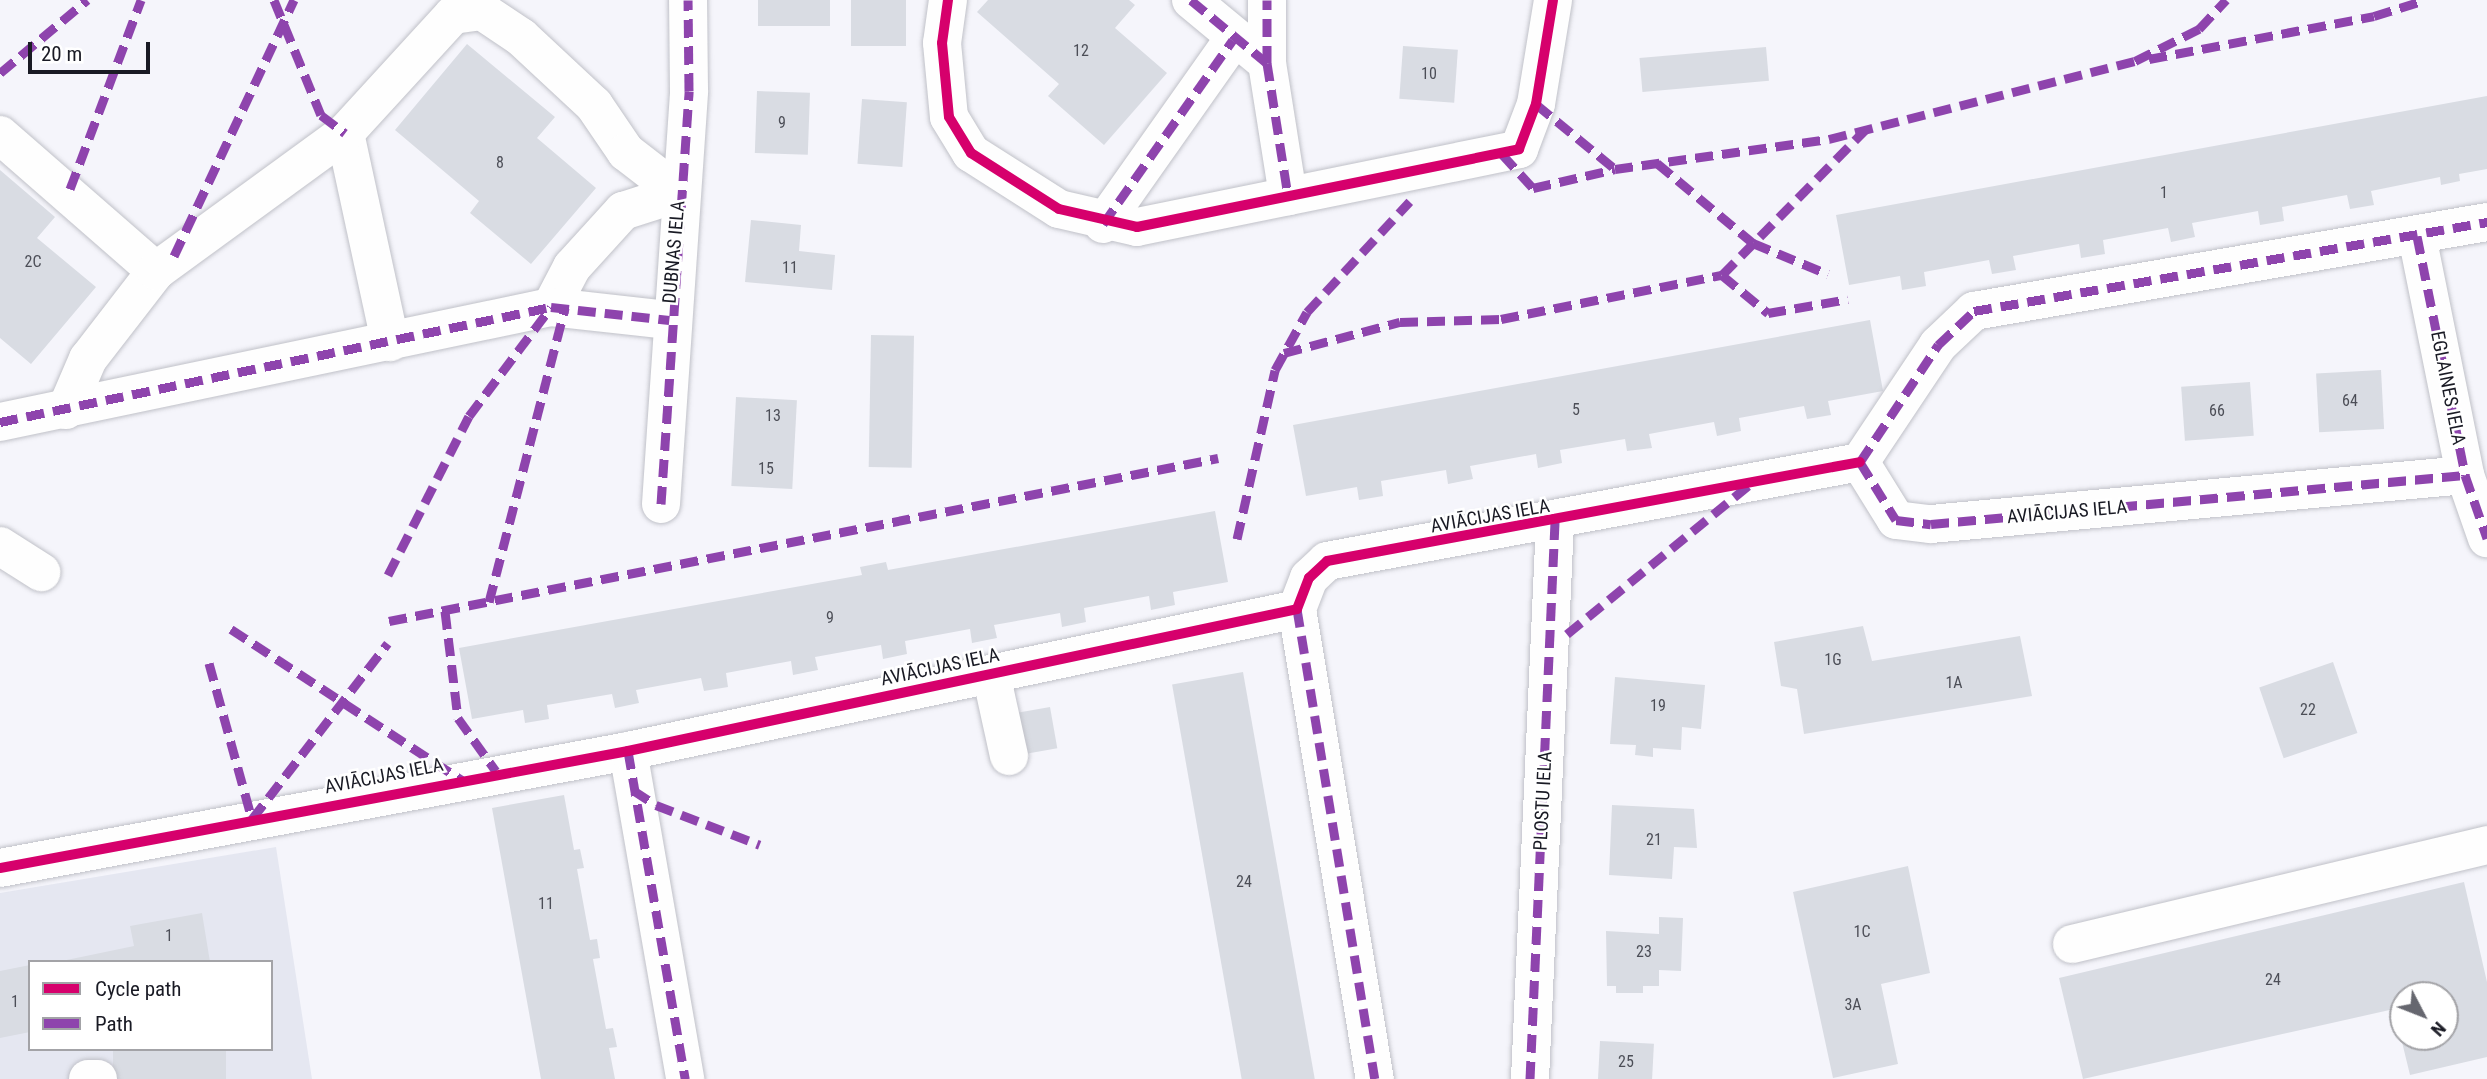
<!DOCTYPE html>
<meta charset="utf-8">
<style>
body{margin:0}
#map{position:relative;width:2487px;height:1079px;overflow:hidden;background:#f5f5fb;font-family:"Roboto Condensed",sans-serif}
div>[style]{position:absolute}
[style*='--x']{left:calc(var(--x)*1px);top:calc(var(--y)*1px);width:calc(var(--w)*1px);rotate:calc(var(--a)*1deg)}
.built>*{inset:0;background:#e5e7f1}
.building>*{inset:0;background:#d9dce3;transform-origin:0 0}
.roads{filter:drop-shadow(0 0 2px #c0c1c8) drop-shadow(0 0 2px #c0c1c8)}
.minor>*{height:38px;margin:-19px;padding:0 19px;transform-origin:19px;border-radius:19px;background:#fefefe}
.quiet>*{height:9px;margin-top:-4.5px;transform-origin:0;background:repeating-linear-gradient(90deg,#8e44ad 0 18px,transparent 0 27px)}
.cycleway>*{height:10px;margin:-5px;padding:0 5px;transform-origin:5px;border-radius:5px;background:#d6006c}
span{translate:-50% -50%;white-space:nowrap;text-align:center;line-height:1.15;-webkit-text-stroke:5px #fff;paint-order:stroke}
.number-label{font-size:16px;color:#4c4e57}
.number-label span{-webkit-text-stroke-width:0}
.street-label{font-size:19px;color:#191a24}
.legend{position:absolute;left:28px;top:960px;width:245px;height:91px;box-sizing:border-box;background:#fff;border:2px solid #a3a3a7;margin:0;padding:9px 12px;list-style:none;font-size:21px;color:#191a24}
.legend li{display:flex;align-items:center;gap:14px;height:35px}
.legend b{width:35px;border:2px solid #a3a3a7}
.north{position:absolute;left:2389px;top:981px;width:70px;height:70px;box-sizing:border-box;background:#fff;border:2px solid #a3a3a7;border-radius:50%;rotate:132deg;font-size:19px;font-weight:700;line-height:28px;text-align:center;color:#191a24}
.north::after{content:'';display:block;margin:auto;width:24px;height:32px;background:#66676f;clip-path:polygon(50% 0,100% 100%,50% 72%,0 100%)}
.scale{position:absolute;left:28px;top:42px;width:122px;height:32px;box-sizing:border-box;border:4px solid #191a24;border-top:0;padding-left:9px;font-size:21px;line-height:24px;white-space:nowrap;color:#191a24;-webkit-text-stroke:5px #fff;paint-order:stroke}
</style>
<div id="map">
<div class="built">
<i style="clip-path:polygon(evenodd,276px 847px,312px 1079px,0 1079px,0 893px,276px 847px,30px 962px,271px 962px,271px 1049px,30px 1049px,30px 962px)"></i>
</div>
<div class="building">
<i style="left:758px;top:0;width:72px;height:26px"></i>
<i style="left:851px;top:0;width:55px;height:46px"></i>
<i style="clip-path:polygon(988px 0,1129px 0,1135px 5px,1115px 28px,1167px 73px,1104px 145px,1048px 96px,1059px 84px,977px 12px)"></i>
<i style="clip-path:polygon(467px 44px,555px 117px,537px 138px,596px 188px,531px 264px,470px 213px,479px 201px,395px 130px)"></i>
<i style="left:1403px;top:46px;width:55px;height:53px;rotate:4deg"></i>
<i style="left:1766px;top:47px;width:34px;height:127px;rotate:85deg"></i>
<i style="left:757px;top:91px;width:53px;height:62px;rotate:2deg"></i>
<i style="clip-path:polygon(2487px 96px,2487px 169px,2459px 174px,2460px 181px,2441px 185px,2440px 177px,2371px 191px,2374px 205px,2350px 209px,2347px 195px,2282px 207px,2284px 221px,2260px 225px,2258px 211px,2192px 223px,2195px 237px,2171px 242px,2168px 228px,2103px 240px,2105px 254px,2081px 258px,2079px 244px,2013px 256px,2016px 270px,1992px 274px,1989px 260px,1924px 272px,1926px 286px,1902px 290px,1900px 276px,1849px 285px,1836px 215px)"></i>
<i style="left:862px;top:99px;width:45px;height:65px;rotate:4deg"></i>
<i style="clip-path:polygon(0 170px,55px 217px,37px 238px,96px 287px,31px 364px,0 338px)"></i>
<i style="clip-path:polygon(751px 220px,801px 225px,799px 251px,835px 255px,832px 290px,745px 282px)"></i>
<i style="clip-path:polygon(1870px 320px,1883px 391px,1828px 401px,1831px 415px,1807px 419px,1804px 406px,1739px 418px,1741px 431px,1717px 436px,1714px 422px,1649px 434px,1652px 448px,1627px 451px,1625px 439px,1560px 450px,1562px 463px,1538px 468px,1536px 454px,1470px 466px,1473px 479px,1448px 484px,1446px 470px,1381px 481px,1383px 496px,1359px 500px,1357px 487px,1306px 496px,1293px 425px)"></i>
<i style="left:871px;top:335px;width:43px;height:132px;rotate:1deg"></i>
<i style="left:2381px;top:370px;width:59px;height:65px;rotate:87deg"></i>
<i style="left:2250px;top:382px;width:54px;height:69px;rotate:86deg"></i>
<i style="left:736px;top:397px;width:61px;height:89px;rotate:3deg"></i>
<i style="clip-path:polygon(1215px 511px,1228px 582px,1173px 592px,1175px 605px,1151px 610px,1149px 596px,1084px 608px,1086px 622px,1062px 627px,1060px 613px,994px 625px,997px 638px,972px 643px,970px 629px,905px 641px,907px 654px,883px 659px,881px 645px,815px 657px,818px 670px,793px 675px,791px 661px,726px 673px,728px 687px,704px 691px,701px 678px,636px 690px,639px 703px,615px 708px,612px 694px,547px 705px,549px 719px,525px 723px,523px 710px,472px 719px,459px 648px,862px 575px,860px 567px,886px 562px,888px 570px)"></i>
<i style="clip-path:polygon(1863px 626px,1872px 661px,2020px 636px,2032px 696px,1804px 734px,1797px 689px,1781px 686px,1774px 642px)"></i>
<i style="left:2333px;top:662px;width:75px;height:78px;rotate:71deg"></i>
<i style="left:1243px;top:672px;width:414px;height:72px;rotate:80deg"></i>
<i style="clip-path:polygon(1615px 677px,1705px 685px,1701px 729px,1682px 727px,1681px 750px,1653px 748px,1653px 757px,1635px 755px,1636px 745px,1610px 744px)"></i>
<i style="left:1050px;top:707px;width:42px;height:40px;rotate:80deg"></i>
<i style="clip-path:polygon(564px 795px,574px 850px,580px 849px,584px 868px,577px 869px,590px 940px,597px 939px,600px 958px,593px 959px,606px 1029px,613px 1028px,617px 1047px,609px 1048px,615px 1079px,541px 1079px,492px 808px)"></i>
<i style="clip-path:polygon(1612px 805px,1694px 809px,1697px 848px,1674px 847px,1672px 879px,1609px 875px)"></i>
<i style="clip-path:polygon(1908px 866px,1930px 973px,1881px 984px,1898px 1064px,1833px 1078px,1793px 892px)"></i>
<i style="clip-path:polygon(evenodd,2464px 882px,2487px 982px,2487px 1057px,2410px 1075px,2394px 1009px,2083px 1079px,2059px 978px,2464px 882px,2403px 995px,2445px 995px,2445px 1037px,2403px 1037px,2403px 995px)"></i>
<i style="clip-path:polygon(202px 913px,210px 962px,57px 962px,134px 946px,130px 926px)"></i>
<i style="clip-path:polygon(1659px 917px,1683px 918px,1681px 971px,1659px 970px,1659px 986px,1643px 986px,1643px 993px,1616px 993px,1616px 986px,1607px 986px,1606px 931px,1659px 934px)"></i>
<i style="clip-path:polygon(30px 965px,30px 1032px,0 1038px,0 971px)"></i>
<i style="left:1600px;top:1041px;width:54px;height:38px;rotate:3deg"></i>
<i style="left:113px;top:1049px;width:113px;height:30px"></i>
</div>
<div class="roads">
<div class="minor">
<i style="--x:948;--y:0;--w:43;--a:97.9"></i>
<i style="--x:942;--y:43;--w:74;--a:84.6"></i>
<i style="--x:949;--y:117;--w:42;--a:58.6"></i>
<i style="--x:971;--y:153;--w:104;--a:32.5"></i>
<i style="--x:1059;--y:209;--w:80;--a:13"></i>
<i style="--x:1137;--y:227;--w:390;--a:-11.5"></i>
<i style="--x:1519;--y:149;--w:48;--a:-69.3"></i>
<i style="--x:1536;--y:104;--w:105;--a:-80.7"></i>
<i style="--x:1191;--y:0;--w:99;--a:39.7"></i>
<i style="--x:1267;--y:63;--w:135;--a:81"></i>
<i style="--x:1267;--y:63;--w:63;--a:-90"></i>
<i style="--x:345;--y:133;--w:214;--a:77.8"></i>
<i style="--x:0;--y:135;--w:207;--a:41.1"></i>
<i style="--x:1103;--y:224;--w:225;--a:-54.8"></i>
<i style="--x:2417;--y:236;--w:244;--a:78.6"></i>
<i style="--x:2465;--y:475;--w:67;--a:70.8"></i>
<i style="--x:551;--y:307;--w:45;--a:-62.3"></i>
<i style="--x:572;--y:267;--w:76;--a:-47.7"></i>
<i style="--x:623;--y:211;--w:59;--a:-17.8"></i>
<i style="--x:66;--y:410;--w:56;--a:-66.7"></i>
<i style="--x:88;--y:359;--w:111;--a:-52.3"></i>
<i style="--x:156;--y:271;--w:234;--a:-36.1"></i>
<i style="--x:345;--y:133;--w:160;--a:-47.5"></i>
<i style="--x:453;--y:15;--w:29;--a:-8"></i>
<i style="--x:482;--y:11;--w:47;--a:33.7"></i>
<i style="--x:521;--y:37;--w:100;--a:43"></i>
<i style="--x:594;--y:105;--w:57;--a:55.8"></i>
<i style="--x:626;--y:152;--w:67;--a:37.7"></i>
<i style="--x:0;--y:422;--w:563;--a:-11.79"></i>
<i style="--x:551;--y:307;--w:119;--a:6.3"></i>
<i style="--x:1860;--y:462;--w:141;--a:-56.3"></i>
<i style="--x:1938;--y:345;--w:50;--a:-43.4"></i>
<i style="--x:1974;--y:311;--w:521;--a:-9.84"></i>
<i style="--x:1860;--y:462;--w:68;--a:58.2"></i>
<i style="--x:1896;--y:520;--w:35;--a:7"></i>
<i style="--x:1931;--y:524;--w:536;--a:-5.24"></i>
<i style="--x:661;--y:504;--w:414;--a:-86.1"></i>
<i style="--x:689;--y:91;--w:91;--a:-90.6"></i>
<i style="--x:0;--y:546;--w:49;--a:32.4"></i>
<i style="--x:1297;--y:609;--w:476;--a:80.6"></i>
<i style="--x:991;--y:674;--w:84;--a:77.6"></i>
<i style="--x:628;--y:751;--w:333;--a:80.1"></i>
<i style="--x:0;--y:868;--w:639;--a:-10.55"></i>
<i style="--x:628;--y:751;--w:684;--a:-11.98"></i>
<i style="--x:1297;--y:609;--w:33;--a:-69"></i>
<i style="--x:1309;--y:578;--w:25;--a:-43"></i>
<i style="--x:1327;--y:561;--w:542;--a:-10.52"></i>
<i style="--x:2072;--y:944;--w:427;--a:-13.4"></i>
<i style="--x:88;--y:1079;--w:10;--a:0"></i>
<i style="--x:1530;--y:1079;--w:558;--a:-87.43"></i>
</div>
</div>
<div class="quiet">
<i style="--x:274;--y:0;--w:124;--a:67.8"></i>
<i style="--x:321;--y:115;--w:30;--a:37"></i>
<i style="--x:1191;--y:0;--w:99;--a:39.7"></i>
<i style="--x:1267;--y:63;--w:135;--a:81"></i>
<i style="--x:2149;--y:59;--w:229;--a:-10.8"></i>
<i style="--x:2374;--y:16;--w:53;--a:-17.4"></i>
<i style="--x:1267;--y:63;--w:63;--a:-90"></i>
<i style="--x:0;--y:73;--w:114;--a:-40"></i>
<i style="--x:1536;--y:104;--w:102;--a:39.4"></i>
<i style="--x:1615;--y:169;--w:216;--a:-8"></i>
<i style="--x:1829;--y:139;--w:316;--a:-14.3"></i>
<i style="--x:2135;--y:61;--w:72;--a:-26.6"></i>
<i style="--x:2199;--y:29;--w:40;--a:-47"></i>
<i style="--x:1502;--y:154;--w:46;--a:47.6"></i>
<i style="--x:1533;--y:188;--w:84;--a:-13"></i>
<i style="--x:1657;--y:163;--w:125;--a:39.8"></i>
<i style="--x:1753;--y:243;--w:81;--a:22.5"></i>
<i style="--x:70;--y:189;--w:202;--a:-69.4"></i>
<i style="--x:1103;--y:224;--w:225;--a:-54.8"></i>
<i style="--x:2417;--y:236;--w:244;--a:78.6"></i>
<i style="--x:2465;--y:475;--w:67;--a:70.8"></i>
<i style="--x:174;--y:256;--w:283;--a:-64.9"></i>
<i style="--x:1722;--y:275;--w:60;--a:39.6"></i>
<i style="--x:1768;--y:313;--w:81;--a:-9.9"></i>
<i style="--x:1284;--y:353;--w:120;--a:-15"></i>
<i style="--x:1400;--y:322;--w:101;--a:-1.7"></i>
<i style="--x:1501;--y:319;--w:225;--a:-11.3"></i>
<i style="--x:1722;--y:275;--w:204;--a:-45.4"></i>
<i style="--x:0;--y:422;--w:563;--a:-11.79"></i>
<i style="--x:551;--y:307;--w:119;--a:6.3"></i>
<i style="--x:1860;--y:462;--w:141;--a:-56.3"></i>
<i style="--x:1938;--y:345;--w:50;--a:-43.4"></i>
<i style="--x:1974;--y:311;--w:521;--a:-9.84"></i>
<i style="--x:1860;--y:462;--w:68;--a:58.2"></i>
<i style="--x:1896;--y:520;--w:35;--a:7"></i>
<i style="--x:1931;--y:524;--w:536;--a:-5.24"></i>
<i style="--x:661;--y:504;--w:414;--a:-86.1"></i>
<i style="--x:689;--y:91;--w:91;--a:-90.6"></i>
<i style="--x:1237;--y:539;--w:173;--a:-77.3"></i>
<i style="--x:1275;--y:370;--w:66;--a:-61.1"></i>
<i style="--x:1307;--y:312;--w:151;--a:-47.1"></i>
<i style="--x:388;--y:575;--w:178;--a:-63"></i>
<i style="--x:469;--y:416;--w:136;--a:-53"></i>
<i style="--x:489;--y:602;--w:304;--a:-75.5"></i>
<i style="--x:1297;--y:609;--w:476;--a:80.6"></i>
<i style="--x:445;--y:611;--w:108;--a:83.1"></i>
<i style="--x:458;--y:718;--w:65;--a:54.4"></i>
<i style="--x:389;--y:621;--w:845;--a:-11.12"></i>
<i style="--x:231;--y:629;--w:276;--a:33.2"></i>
<i style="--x:1567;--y:634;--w:234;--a:-39.3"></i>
<i style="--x:209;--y:663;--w:162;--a:74.6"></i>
<i style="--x:628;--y:751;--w:333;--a:80.1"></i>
<i style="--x:633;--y:790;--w:27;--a:33"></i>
<i style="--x:656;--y:805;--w:111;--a:21"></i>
<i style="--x:252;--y:819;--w:222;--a:-52.3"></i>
<i style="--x:1530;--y:1079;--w:558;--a:-87.43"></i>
</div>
<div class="cycleway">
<i style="--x:948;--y:0;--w:43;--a:97.9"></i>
<i style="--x:942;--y:43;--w:74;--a:84.6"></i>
<i style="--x:949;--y:117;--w:42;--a:58.6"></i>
<i style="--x:971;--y:153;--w:104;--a:32.5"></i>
<i style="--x:1059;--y:209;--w:80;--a:13"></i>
<i style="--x:1137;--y:227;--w:390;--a:-11.5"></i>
<i style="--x:1519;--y:149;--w:48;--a:-69.3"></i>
<i style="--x:1536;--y:104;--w:105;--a:-80.7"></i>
<i style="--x:0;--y:868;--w:639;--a:-10.55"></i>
<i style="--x:628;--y:751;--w:684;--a:-11.98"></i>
<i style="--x:1297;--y:609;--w:33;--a:-69"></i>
<i style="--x:1309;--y:578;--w:25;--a:-43"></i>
<i style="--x:1327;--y:561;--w:542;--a:-10.52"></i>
</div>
<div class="number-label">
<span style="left:1081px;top:51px">12</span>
<span style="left:1429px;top:74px">10</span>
<span style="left:782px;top:123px">9</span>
<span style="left:500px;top:163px">8</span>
<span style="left:2164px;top:193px">1</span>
<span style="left:33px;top:262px">2C</span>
<span style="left:790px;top:268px">11</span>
<span style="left:2350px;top:401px">64</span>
<span style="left:1576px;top:410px">5</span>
<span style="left:2217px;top:411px">66</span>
<span style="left:773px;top:416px">13</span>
<span style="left:766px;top:469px">15</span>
<span style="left:830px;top:618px">9</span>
<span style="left:1833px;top:660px">1G</span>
<span style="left:1954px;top:683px">1A</span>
<span style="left:1658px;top:706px">19</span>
<span style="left:2308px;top:710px">22</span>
<span style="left:1654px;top:840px">21</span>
<span style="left:1244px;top:882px">24</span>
<span style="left:546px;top:904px">11</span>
<span style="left:1862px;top:932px">1C</span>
<span style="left:169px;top:936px">1</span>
<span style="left:1644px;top:952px">23</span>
<span style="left:2273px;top:980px">24</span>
<span style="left:15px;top:1002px">1</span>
<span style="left:1853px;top:1005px">3A</span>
<span style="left:1626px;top:1062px">25</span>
</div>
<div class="street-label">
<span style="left:674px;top:252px;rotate:-85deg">DUBNAS IELA</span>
<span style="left:2448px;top:388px;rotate:79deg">EGLAINES IELA</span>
<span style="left:2067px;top:512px;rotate:-5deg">AVIĀCIJAS IELA</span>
<span style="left:1490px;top:516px;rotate:-10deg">AVIĀCIJAS IELA</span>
<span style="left:940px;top:667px;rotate:-12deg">AVIĀCIJAS IELA</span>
<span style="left:384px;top:776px;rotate:-11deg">AVIĀCIJAS IELA</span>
<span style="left:1543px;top:801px;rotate:-87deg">PLOSTU IELA</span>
</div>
<ul class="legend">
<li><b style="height:9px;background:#d6006c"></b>Cycle path</li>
<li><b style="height:9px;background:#8e44ad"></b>Path</li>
</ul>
<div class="north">N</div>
<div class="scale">20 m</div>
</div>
